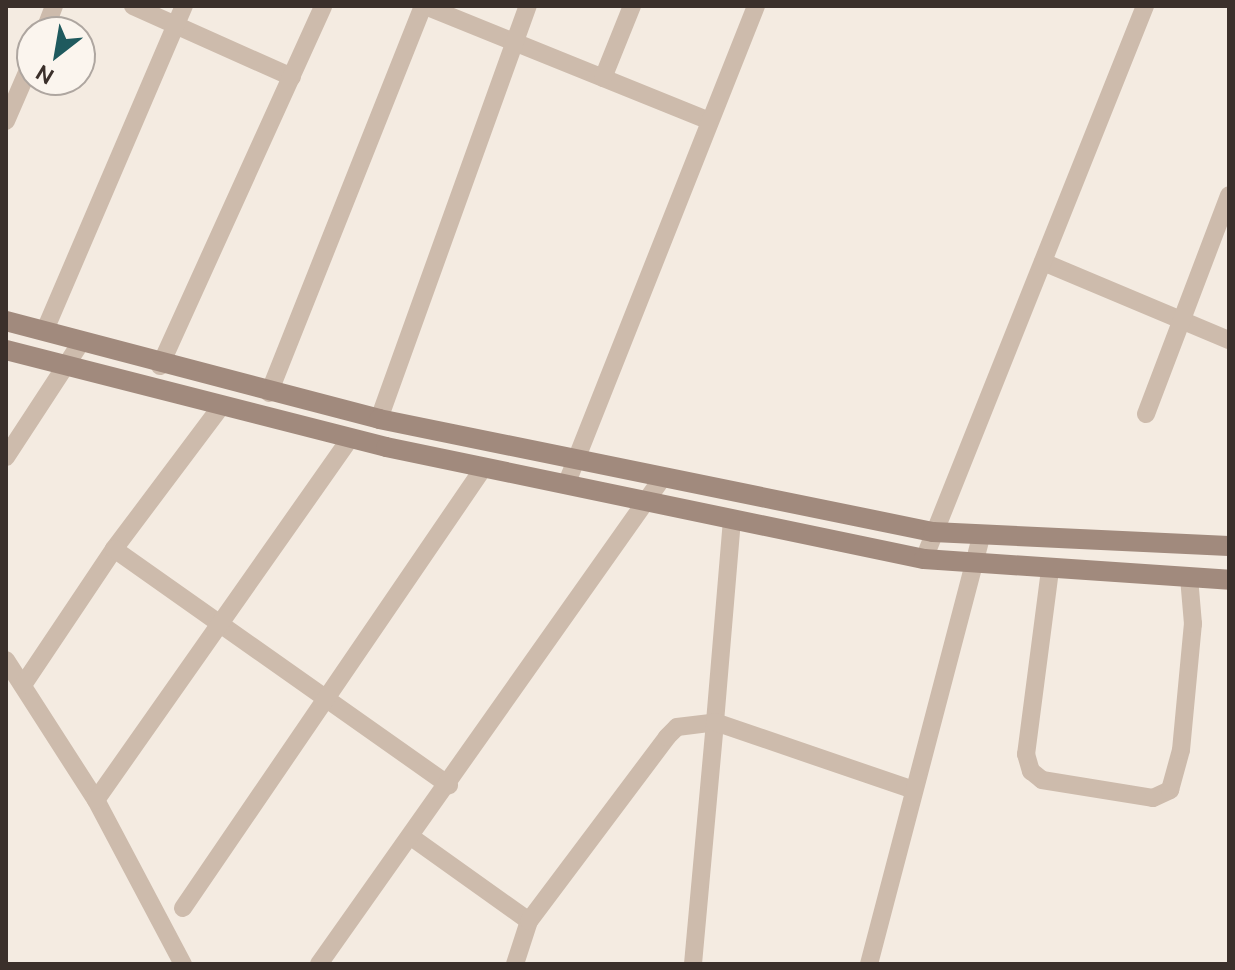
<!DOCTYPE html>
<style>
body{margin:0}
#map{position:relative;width:1235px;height:970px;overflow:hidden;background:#f4ebe1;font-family:Ubuntu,sans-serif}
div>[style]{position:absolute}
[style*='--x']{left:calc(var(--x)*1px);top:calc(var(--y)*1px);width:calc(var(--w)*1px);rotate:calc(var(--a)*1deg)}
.street>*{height:18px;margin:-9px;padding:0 9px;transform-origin:9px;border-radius:9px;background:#cdbbac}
.secondary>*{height:20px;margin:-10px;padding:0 10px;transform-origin:10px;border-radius:10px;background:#a18a7d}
span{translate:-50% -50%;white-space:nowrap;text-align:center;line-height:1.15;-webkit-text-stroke:7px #fbf5ee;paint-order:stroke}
.frame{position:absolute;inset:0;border:8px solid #3b302b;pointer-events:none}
.north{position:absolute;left:16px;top:16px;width:80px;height:80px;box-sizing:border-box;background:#fbf5ee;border:2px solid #aea6a0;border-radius:50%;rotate:211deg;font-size:22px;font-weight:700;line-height:32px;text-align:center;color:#3b302b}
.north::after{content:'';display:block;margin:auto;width:28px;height:36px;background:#1f5a5e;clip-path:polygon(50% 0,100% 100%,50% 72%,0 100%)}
</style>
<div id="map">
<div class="street">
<i style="--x:133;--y:6;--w:174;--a:24.1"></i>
<i style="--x:425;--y:6;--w:307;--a:22"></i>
<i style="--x:44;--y:32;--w:28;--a:-69"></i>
<i style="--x:603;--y:78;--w:78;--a:-68.1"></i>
<i style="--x:6;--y:121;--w:65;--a:-66.6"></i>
<i style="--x:1043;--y:262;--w:202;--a:22.8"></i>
<i style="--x:45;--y:330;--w:353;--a:-66.8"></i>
<i style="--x:160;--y:366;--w:395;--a:-65.6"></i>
<i style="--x:269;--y:393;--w:417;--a:-68.3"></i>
<i style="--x:1146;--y:414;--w:234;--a:-69.2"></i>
<i style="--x:379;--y:419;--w:439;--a:-70.2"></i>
<i style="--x:6;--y:457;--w:139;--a:-56.8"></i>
<i style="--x:566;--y:485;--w:515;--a:-68.36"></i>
<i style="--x:114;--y:549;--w:176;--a:-53.1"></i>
<i style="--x:924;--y:559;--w:596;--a:-68.22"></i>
<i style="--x:1050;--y:570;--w:186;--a:97.4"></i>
<i style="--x:1026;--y:754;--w:18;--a:74"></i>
<i style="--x:1031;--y:771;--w:14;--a:39"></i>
<i style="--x:1042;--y:780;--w:112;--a:9.2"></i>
<i style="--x:1153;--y:798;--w:19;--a:-25"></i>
<i style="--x:1170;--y:790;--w:41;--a:-74.6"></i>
<i style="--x:1181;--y:750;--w:127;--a:-84.6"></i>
<i style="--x:1193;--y:624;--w:47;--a:-94.9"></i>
<i style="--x:6;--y:660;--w:166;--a:57.3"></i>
<i style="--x:96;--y:800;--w:186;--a:62.1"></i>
<i style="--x:23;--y:685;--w:164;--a:-56.2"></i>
<i style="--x:114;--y:549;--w:410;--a:35.2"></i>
<i style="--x:96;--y:800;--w:442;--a:-54.9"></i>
<i style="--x:414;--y:839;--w:141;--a:35.5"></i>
<i style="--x:183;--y:908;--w:534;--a:-55.68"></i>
<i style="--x:319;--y:964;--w:596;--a:-54.76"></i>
<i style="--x:515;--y:964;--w:45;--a:-72"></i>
<i style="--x:529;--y:921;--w:230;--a:-53.1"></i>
<i style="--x:667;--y:737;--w:14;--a:-45"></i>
<i style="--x:677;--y:727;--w:38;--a:-7"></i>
<i style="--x:715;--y:722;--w:204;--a:-85.2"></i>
<i style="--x:693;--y:964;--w:243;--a:-84.8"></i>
<i style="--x:715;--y:722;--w:207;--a:18.9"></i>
<i style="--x:869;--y:964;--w:440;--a:-75.3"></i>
</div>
<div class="secondary">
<i style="--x:6;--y:321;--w:386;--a:14.7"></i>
<i style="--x:379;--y:419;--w:565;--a:11.53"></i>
<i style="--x:933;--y:532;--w:296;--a:2.7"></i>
<i style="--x:6;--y:350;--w:392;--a:14.3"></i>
<i style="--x:386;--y:447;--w:550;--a:11.76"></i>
<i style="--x:924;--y:559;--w:306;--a:3.9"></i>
</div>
<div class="frame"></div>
<div class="north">N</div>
</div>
